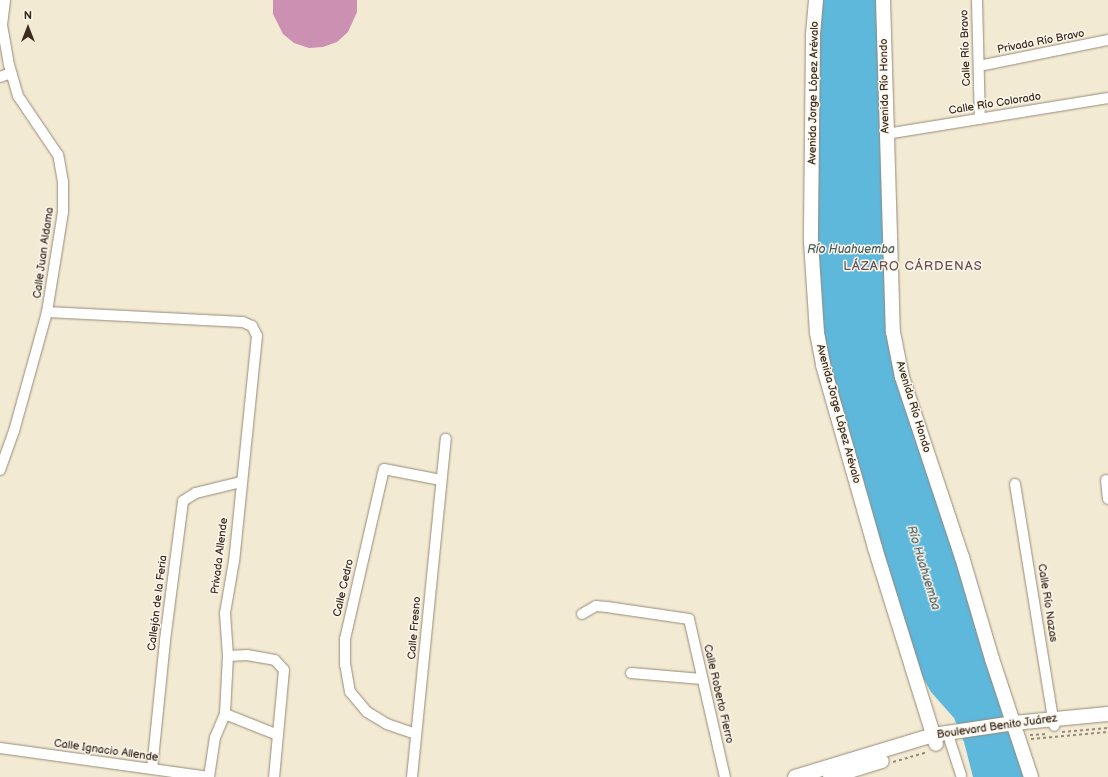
<!DOCTYPE html>
<meta charset="utf-8">
<style>
body{margin:0}
#map{position:relative;width:1108px;height:777px;overflow:hidden;background:#f3ead3;font-family:"Balsamiq Sans",sans-serif}
div>[style]{position:absolute}
[style*='--x']{left:calc(var(--x)*1px);top:calc(var(--y)*1px);width:calc(var(--w)*1px);rotate:calc(var(--a)*1deg)}
.water>*{inset:0;background:#5eb8dc}
.building>*{inset:0;background:#cc90b3}
.path>*{height:1.5px;margin-top:-0.75px;transform-origin:0;background:repeating-linear-gradient(90deg,#978a78 0 3px,transparent 0 6px)}
.roads{filter:drop-shadow(0 0 1px #978a78) drop-shadow(0 0 1px #978a78)}
.street>*{height:10px;margin:-5px;padding:0 5px;transform-origin:5px;border-radius:5px;background:#fff}
.secondary>*{height:14px;margin:-7px;padding:0 7px;transform-origin:7px;border-radius:7px;background:#fff}
span{translate:-50% -50%;white-space:nowrap;text-align:center;line-height:1.15;-webkit-text-stroke:3px #fbf7ec;paint-order:stroke}
.street-label{font-size:11px;color:#3b2a1e}
.water-label{font-size:12px;color:#475c60;font-style:italic}
.quarter-label{font-size:13px;color:#6e4e52;letter-spacing:1px}
.north{position:absolute;left:8px;top:8px;width:40px;height:40px;-webkit-text-stroke:3px #fbf7ec;paint-order:stroke;rotate:0deg;font-size:11px;font-weight:700;line-height:16px;text-align:center;color:#3b2a1e}
.north::after{content:'';display:block;margin:auto;width:14px;height:18px;background:#3b2a1e;clip-path:polygon(50% 0,100% 100%,50% 72%,0 100%)}
</style>
<div id="map">
<div class="water">
<i style="clip-path:polygon(820px 0,882px 0,893px 335px,1028px 777px,973px 777px,964px 742px,954px 718px,931px 692px,909px 653px,862px 499px,815px 298px)"></i>
</div>
<div class="building">
<i style="clip-path:polygon(273px 0,357px 0,357px 12px,348px 32px,337px 42px,323px 47px,309px 48px,294px 43px,283px 34px,273px 14px)"></i>
</div>
<div class="path">
<i style="--x:1062;--y:732;--w:46;--a:-5"></i>
<i style="--x:1030;--y:735;--w:18;--a:-3"></i>
<i style="--x:1031;--y:739;--w:77;--a:-5.2"></i>
<i style="--x:893;--y:762;--w:36;--a:-16"></i>
</div>
<div class="roads">
<div class="street">
<i style="--x:977;--y:0;--w:119;--a:88.6"></i>
<i style="--x:979;--y:66;--w:132;--a:-11.4"></i>
<i style="--x:0;--y:77;--w:12;--a:-20"></i>
<i style="--x:886;--y:134;--w:225;--a:-9.2"></i>
<i style="--x:47;--y:312;--w:196;--a:2.9"></i>
<i style="--x:243;--y:322;--w:10;--a:24"></i>
<i style="--x:252;--y:326;--w:11;--a:63"></i>
<i style="--x:257;--y:336;--w:226;--a:95.8"></i>
<i style="--x:234;--y:561;--w:53;--a:99.8"></i>
<i style="--x:225;--y:613;--w:43;--a:86"></i>
<i style="--x:228;--y:656;--w:58;--a:93"></i>
<i style="--x:225;--y:714;--w:25;--a:113"></i>
<i style="--x:215;--y:737;--w:40;--a:98.5"></i>
<i style="--x:0;--y:470;--w:41;--a:-70.3"></i>
<i style="--x:14;--y:431;--w:123;--a:-74.5"></i>
<i style="--x:47;--y:312;--w:101;--a:-80.9"></i>
<i style="--x:63;--y:212;--w:30;--a:-90"></i>
<i style="--x:63;--y:182;--w:27;--a:-100"></i>
<i style="--x:58;--y:155;--w:71;--a:-124.1"></i>
<i style="--x:18;--y:96;--w:32;--a:-106"></i>
<i style="--x:9;--y:65;--w:41;--a:-99.9"></i>
<i style="--x:2;--y:25;--w:25;--a:-83"></i>
<i style="--x:1106;--y:480;--w:19;--a:84"></i>
<i style="--x:1015;--y:484;--w:245;--a:80.8"></i>
<i style="--x:582;--y:614;--w:16;--a:-30"></i>
<i style="--x:596;--y:606;--w:11;--a:5"></i>
<i style="--x:607;--y:607;--w:83;--a:8.3"></i>
<i style="--x:689;--y:619;--w:162;--a:77.2"></i>
<i style="--x:228;--y:656;--w:19;--a:-3"></i>
<i style="--x:247;--y:655;--w:28;--a:10"></i>
<i style="--x:275;--y:660;--w:13;--a:48"></i>
<i style="--x:284;--y:670;--w:107;--a:95.3"></i>
<i style="--x:631;--y:673;--w:71;--a:4.8"></i>
<i style="--x:225;--y:714;--w:57;--a:21.6"></i>
<i style="--x:416;--y:734;--w:31;--a:-161"></i>
<i style="--x:387;--y:724;--w:23;--a:-149"></i>
<i style="--x:367;--y:712;--w:26;--a:-130"></i>
<i style="--x:350;--y:692;--w:27;--a:-100"></i>
<i style="--x:345;--y:665;--w:26;--a:-90"></i>
<i style="--x:345;--y:639;--w:174;--a:-77.1"></i>
<i style="--x:384;--y:469;--w:58;--a:10.9"></i>
<i style="--x:950;--y:741;--w:36;--a:72"></i>
<i style="--x:0;--y:748;--w:210;--a:7.9"></i>
<i style="--x:152;--y:769;--w:130;--a:-84.2"></i>
<i style="--x:165;--y:640;--w:140;--a:-82.6"></i>
<i style="--x:183;--y:501;--w:15;--a:-32"></i>
<i style="--x:196;--y:493;--w:46;--a:-13.7"></i>
<i style="--x:412;--y:777;--w:340;--a:-84.3"></i>
</div>
<div class="secondary">
<i style="--x:816;--y:0;--w:37;--a:95"></i>
<i style="--x:813;--y:37;--w:205;--a:90.6"></i>
<i style="--x:811;--y:242;--w:91;--a:86.2"></i>
<i style="--x:817;--y:333;--w:33;--a:79"></i>
<i style="--x:823;--y:365;--w:190;--a:74.1"></i>
<i style="--x:875;--y:548;--w:205;--a:72.7"></i>
<i style="--x:883;--y:0;--w:332;--a:88.3"></i>
<i style="--x:893;--y:332;--w:46;--a:78.7"></i>
<i style="--x:902;--y:377;--w:190;--a:71.6"></i>
<i style="--x:962;--y:557;--w:106;--a:73.6"></i>
<i style="--x:992;--y:659;--w:124;--a:71.7"></i>
<i style="--x:795;--y:777;--w:144;--a:-16.9"></i>
<i style="--x:933;--y:735;--w:82;--a:-8.4"></i>
<i style="--x:1014;--y:723;--w:94;--a:-5.5"></i>
<i style="--x:830;--y:777;--w:54;--a:-17.1"></i>
</div>
</div>
<div class="street-label">
<span style="left:1041px;top:42px;rotate:-11deg">Privada Río Bravo</span>
<span style="left:966px;top:48px;rotate:-92deg">Calle Río Bravo</span>
<span style="left:885px;top:86px;rotate:-91deg">Avenida Río Hondo</span>
<span style="left:814px;top:93px;rotate:-89deg">Avenida Jorge López Arévalo</span>
<span style="left:995px;top:104px;rotate:-9deg">Calle Río Colorado</span>
<span style="left:44px;top:253px;rotate:-82deg">Calle Juan Aldama</span>
<span style="left:913px;top:407px;rotate:73deg">Avenida Río Hondo</span>
<span style="left:838px;top:414px;rotate:75deg">Avenida Jorge López Arévalo</span>
<span style="left:220px;top:556px;rotate:-83deg">Privada Allende</span>
<span style="left:344px;top:588px;rotate:-77deg">Calle Cedro</span>
<span style="left:158px;top:603px;rotate:-83deg">Callejón de la Feria</span>
<span style="left:1047px;top:603px;rotate:81deg">Calle Río Nazas</span>
<span style="left:415px;top:628px;rotate:-85deg">Calle Fresno</span>
<span style="left:718px;top:694px;rotate:77deg">Calle Roberto Fierro</span>
<span style="left:997px;top:727px;rotate:-8deg">Boulevard Benito Juárez</span>
<span style="left:106px;top:751px;rotate:8deg">Calle Ignacio Allende</span>
</div>
<div class="water-label">
<span style="left:851px;top:250px">Río Huahuemba</span>
<span style="left:923px;top:568px;rotate:73deg">Río Huahuemba</span>
</div>
<div class="quarter-label">
<span style="left:913px;top:266px">LÁZARO CÁRDENAS</span>
</div>
<div class="north">N</div>
</div>
